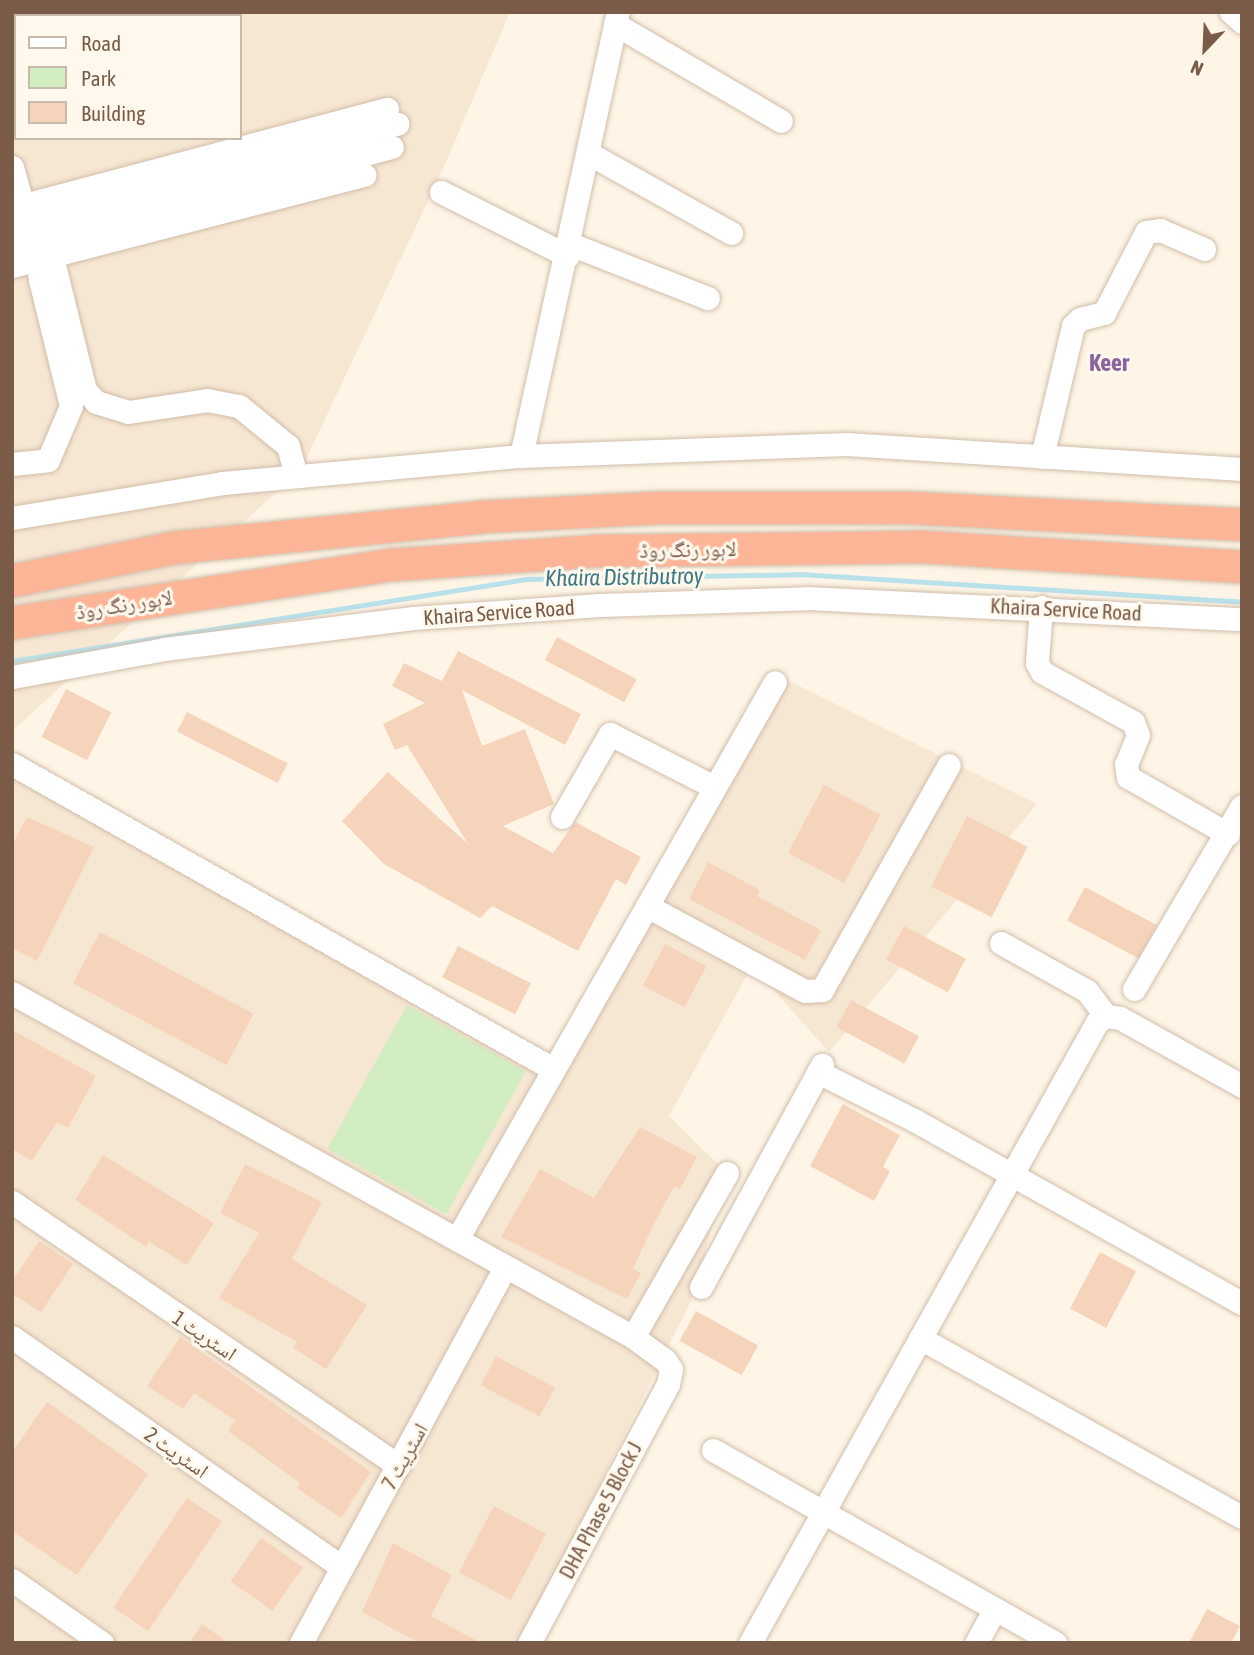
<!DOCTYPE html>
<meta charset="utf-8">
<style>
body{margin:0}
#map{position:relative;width:1254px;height:1655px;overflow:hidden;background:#fef5e6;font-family:"Asap Condensed","Noto Naskh Arabic",sans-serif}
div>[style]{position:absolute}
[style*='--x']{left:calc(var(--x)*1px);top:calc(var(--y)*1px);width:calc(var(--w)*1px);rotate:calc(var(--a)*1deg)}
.residential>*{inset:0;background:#f6e7d3}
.green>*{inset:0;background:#d3edc2;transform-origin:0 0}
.stream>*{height:5px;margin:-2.5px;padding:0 2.5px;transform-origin:2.5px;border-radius:2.5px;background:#b8e1ea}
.building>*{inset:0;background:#f6d4bb;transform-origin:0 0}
.roads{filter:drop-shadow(0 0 2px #d1bdaa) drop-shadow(0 0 2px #d1bdaa)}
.minor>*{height:23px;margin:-11.5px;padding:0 11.5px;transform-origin:11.5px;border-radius:11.5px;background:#fff}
.highway>*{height:32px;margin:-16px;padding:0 16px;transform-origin:16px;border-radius:16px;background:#fdb598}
span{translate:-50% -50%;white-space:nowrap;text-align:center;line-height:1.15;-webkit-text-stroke:6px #fff9ed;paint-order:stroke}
.street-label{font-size:21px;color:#7a5b48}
.water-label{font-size:23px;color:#3d7987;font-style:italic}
.quarter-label{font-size:24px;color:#8b639d;font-weight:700}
.frame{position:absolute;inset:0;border:14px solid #7a5b48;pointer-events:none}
.legend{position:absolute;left:14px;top:14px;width:228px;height:126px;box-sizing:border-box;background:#fff9ed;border:2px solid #cabaab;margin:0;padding:9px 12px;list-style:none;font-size:21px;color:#7a5b48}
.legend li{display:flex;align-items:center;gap:14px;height:35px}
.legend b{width:35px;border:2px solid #cabaab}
.north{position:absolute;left:1170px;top:14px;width:70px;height:70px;-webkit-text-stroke:5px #fff9ed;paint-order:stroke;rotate:203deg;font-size:19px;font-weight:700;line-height:28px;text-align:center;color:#7a5b48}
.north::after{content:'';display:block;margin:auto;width:24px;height:32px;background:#7a5b48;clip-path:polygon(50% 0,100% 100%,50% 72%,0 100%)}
</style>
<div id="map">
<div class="residential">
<i style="clip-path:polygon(evenodd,12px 12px,510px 12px,443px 169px,301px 470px,12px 731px,12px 12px,16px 16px,240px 16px,240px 138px,16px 138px,16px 16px)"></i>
<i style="clip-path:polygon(777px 675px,1037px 804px,829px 1052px,752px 966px,669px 1116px,727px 1173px,691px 1301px,521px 1643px,12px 1643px,12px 760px,553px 1069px)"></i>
</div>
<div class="green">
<i style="left:407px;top:1005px;width:136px;height:164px;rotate:29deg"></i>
</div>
<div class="stream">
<i style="--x:12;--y:661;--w:520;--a:-9.06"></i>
<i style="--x:526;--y:579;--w:274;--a:-1"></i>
<i style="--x:800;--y:574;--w:443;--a:3.6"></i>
</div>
<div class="building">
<i style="left:557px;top:637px;width:90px;height:26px;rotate:28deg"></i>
<i style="clip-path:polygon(458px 651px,581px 714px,565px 745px,462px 690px,482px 746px,525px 729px,554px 804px,503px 826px,553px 853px,575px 822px,641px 857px,626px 885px,616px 879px,578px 951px,492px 906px,480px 918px,384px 864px,342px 821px,388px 772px,468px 844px,407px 745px,395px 750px,383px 724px,425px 703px,392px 686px,404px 663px,442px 681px)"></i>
<i style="left:66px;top:689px;width:51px;height:54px;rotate:27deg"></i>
<i style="left:187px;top:712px;width:113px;height:22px;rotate:27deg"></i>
<i style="left:824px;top:785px;width:64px;height:77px;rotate:28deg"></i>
<i style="left:967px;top:816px;width:68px;height:79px;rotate:27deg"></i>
<i style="clip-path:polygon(27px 817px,94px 847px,37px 961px,12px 948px,12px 845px)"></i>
<i style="clip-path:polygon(708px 862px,760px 890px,757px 896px,821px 930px,805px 960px,689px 899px)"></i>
<i style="left:1085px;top:887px;width:81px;height:38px;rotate:28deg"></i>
<i style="left:904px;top:926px;width:70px;height:38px;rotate:28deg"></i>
<i style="left:100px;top:932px;width:174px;height:58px;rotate:28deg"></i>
<i style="left:665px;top:944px;width:47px;height:47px;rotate:28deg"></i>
<i style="left:458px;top:946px;width:82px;height:35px;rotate:27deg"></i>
<i style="left:851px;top:1000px;width:77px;height:31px;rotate:28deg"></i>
<i style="clip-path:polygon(12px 1030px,96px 1076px,68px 1128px,57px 1122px,32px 1161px,12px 1149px)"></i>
<i style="clip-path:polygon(843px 1104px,900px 1135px,883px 1167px,890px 1171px,874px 1201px,810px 1166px)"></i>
<i style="clip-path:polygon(640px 1127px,697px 1157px,680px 1189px,674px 1186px,651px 1230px,633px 1269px,641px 1273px,627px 1299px,501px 1237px,540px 1169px,594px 1198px)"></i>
<i style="clip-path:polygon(103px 1155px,214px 1223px,187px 1265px,149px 1242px,146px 1247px,75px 1200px)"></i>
<i style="clip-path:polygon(245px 1164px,322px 1202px,292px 1259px,367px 1305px,326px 1369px,293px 1348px,297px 1342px,219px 1298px,259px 1233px,220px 1213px)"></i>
<i style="clip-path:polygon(39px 1241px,73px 1264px,41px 1312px,12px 1294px,12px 1281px)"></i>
<i style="left:1100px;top:1252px;width:41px;height:64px;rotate:28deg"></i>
<i style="left:696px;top:1311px;width:71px;height:34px;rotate:29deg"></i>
<i style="clip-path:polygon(180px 1337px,371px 1472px,341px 1518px,297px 1488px,300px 1483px,228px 1431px,235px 1420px,194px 1393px,183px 1409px,147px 1386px)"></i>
<i style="left:496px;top:1356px;width:67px;height:33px;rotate:28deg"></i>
<i style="clip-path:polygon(47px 1402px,148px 1474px,77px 1575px,12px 1531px,12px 1452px)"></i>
<i style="left:187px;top:1498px;width:42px;height:132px;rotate:34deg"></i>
<i style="left:494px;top:1506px;width:59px;height:75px;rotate:28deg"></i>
<i style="left:261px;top:1538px;width:51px;height:53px;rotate:35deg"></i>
<i style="clip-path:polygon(393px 1543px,452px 1575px,431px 1616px,481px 1643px,419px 1643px,362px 1612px)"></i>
<i style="clip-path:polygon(1207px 1609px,1240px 1626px,1231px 1643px,1189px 1643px)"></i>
<i style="clip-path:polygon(202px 1624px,229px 1643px,189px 1643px)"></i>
</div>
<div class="roads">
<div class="minor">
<i style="--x:1231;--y:12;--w:15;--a:42"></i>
<i style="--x:615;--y:24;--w:192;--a:30.3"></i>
<i style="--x:588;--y:153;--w:164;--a:29.2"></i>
<i style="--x:12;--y:167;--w:52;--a:74.4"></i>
<i style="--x:441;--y:192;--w:142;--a:26.7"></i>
<i style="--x:12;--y:208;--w:388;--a:-14.8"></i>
<i style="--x:12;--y:227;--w:399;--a:-15"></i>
<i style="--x:570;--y:244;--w:148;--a:21.4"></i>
<i style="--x:12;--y:248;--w:393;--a:-14.9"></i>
<i style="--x:40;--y:259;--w:18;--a:34"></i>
<i style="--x:55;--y:269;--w:125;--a:76.1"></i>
<i style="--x:85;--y:390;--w:16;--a:47"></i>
<i style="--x:96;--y:402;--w:34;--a:17"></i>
<i style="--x:128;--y:412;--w:80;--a:-8.6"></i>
<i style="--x:207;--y:400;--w:33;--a:11"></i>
<i style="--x:239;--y:406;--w:63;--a:39.2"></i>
<i style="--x:288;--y:446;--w:30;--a:75"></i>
<i style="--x:12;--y:266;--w:364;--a:-14.5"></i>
<i style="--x:521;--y:456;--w:454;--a:-77.7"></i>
<i style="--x:1042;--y:457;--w:135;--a:-76.7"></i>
<i style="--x:1073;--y:326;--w:10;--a:-45"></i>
<i style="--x:1080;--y:319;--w:25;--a:-14"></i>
<i style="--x:1104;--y:313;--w:91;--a:-62.6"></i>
<i style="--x:1146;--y:232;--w:14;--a:-8"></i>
<i style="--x:1160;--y:230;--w:48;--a:23.4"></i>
<i style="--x:12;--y:464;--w:36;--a:-6"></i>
<i style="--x:48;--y:460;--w:59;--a:-66.9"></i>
<i style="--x:71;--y:406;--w:130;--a:-103.8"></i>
<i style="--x:40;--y:280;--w:30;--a:-96"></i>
<i style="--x:12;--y:518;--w:214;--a:-9.4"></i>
<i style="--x:223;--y:483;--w:299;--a:-5.2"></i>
<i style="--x:521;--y:456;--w:325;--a:-2.1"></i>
<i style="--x:846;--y:444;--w:397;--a:3.6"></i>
<i style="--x:1041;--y:607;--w:56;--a:94.1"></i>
<i style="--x:1037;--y:663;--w:10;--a:61"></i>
<i style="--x:1042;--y:672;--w:104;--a:28.8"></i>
<i style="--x:1133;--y:722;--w:14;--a:69"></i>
<i style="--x:1138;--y:735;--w:31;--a:112"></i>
<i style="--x:1126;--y:764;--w:13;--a:81"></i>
<i style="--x:1128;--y:777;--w:115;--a:29.7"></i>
<i style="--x:12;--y:677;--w:155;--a:-10.4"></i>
<i style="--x:164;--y:649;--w:251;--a:-7.1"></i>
<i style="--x:413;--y:618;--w:187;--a:-4"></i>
<i style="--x:600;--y:605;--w:207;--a:-1.9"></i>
<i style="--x:807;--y:598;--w:436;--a:2.8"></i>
<i style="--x:12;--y:764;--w:621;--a:29.41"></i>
<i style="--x:562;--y:817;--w:96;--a:-60"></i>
<i style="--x:610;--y:734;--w:117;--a:27"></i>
<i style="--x:647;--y:906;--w:179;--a:28.3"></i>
<i style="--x:805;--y:991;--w:17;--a:-3"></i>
<i style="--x:822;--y:990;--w:258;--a:-60.6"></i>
<i style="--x:1001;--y:943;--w:98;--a:29.2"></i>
<i style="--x:1087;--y:991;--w:31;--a:53"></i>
<i style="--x:1134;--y:989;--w:212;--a:-59.5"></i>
<i style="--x:12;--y:993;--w:710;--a:28.98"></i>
<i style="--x:633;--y:1337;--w:39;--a:36"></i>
<i style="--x:665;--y:1360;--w:11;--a:56"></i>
<i style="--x:671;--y:1369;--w:15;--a:101"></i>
<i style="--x:668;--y:1384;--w:294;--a:118.2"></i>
<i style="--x:818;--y:1072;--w:107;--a:26.6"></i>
<i style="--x:914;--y:1120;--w:376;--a:29.2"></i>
<i style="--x:12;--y:1202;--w:468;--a:34.3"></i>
<i style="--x:457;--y:1239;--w:641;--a:-60.28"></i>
<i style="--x:701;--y:1287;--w:253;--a:-61.4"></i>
<i style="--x:12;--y:1337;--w:402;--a:34.9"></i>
<i style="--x:633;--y:1337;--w:189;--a:-60.2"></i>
<i style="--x:920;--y:1338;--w:368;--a:29.1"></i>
<i style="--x:713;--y:1450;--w:393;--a:29.4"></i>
<i style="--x:12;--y:1580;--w:110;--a:35"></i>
<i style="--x:301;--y:1643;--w:427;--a:-61.5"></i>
<i style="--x:750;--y:1643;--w:711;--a:-60.8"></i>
<i style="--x:1097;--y:1022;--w:11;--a:-34"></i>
<i style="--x:1106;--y:1016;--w:14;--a:8"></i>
<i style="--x:1120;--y:1018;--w:140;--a:29.1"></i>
<i style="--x:976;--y:1643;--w:39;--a:-61"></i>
</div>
<div class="highway">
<i style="--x:12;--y:581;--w:164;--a:-11.6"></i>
<i style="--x:173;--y:548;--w:310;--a:-5.7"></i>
<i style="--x:481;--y:517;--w:177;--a:-2.9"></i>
<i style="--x:658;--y:508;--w:253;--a:0"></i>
<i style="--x:911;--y:508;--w:331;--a:2.9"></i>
<i style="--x:12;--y:623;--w:384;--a:-8.7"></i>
<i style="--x:392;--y:565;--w:204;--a:-3.9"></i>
<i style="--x:596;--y:551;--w:327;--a:-0.7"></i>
<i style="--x:923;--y:547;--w:320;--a:3.6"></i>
</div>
</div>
<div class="street-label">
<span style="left:688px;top:549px;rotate:-1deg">لاہور رنگ روڈ</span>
<span style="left:124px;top:604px;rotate:-9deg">لاہور رنگ روڈ</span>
<span style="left:1066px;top:609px;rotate:3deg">Khaira Service Road</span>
<span style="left:499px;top:612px;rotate:-4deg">Khaira Service Road</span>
<span style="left:205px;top:1335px;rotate:34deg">اسٹریٹ 1</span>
<span style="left:177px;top:1452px;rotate:35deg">اسٹریٹ 2</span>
<span style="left:404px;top:1456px;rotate:-61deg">اسٹریٹ 7</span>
<span style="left:600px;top:1510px;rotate:-62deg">DHA Phase 5 Block J</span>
</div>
<div class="water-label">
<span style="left:624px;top:577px;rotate:-1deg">Khaira Distributroy</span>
</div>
<div class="quarter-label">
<span style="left:1109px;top:363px">Keer</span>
</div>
<div class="frame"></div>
<ul class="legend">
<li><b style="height:9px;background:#fff"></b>Road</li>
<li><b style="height:19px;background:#d3edc2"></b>Park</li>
<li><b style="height:19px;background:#f6d4bb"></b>Building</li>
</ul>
<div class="north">N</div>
</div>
